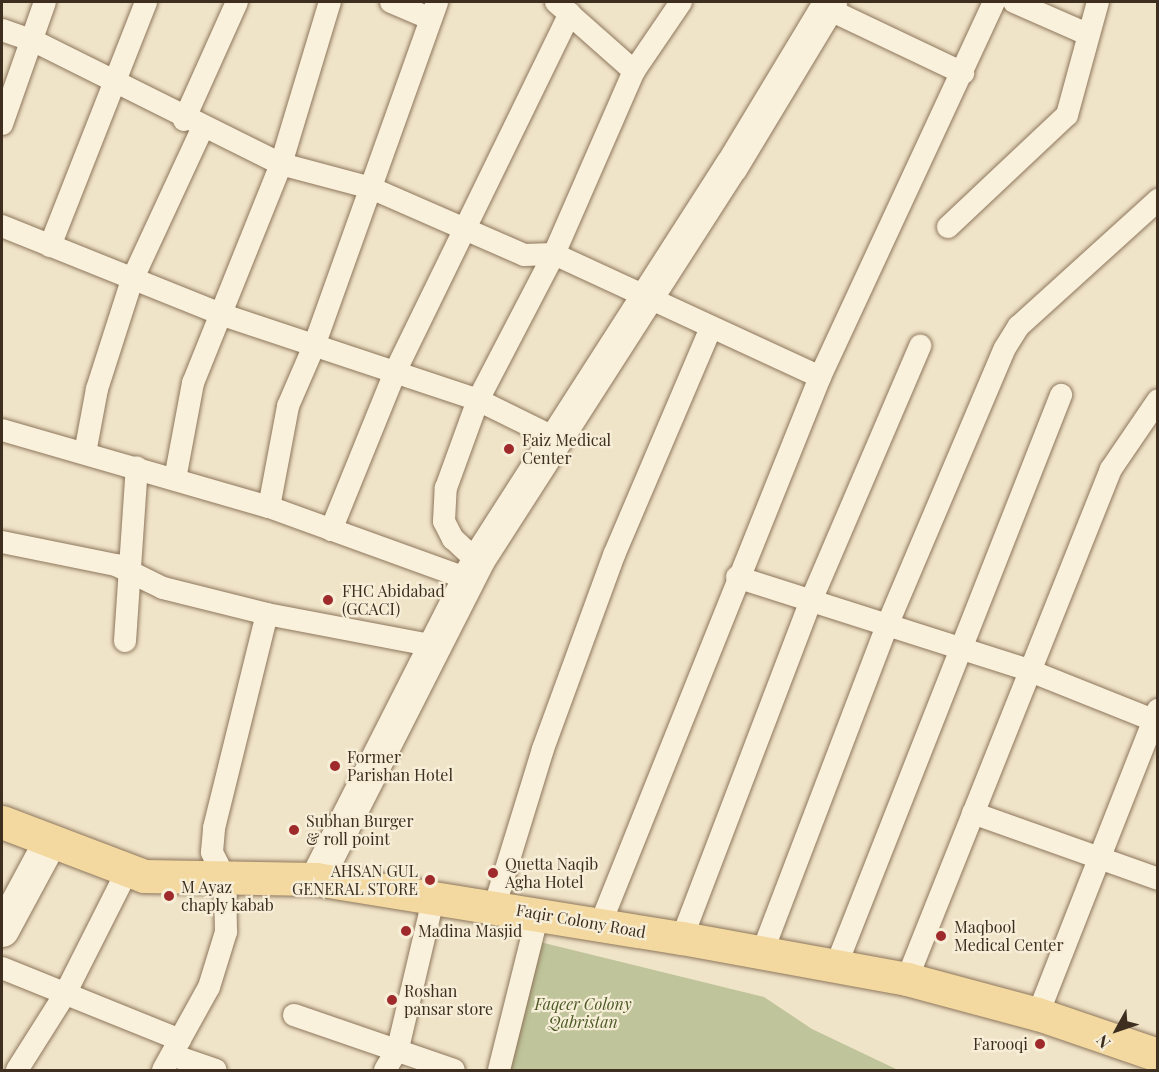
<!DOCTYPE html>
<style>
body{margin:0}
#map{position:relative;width:1159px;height:1072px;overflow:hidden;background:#f0e4c8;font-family:"Playfair Display",serif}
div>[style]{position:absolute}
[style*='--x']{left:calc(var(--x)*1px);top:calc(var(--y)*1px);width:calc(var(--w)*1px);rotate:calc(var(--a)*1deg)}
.cemetery>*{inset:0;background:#bfc49a}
.roads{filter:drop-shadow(0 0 2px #8d765c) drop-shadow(0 0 2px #8d765c)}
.street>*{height:22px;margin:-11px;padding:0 11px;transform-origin:11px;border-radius:11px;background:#faf1dc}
.secondary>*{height:33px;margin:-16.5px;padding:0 16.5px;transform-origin:16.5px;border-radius:16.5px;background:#faf1dc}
.primary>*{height:33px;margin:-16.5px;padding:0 16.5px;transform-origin:16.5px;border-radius:16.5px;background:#f3d9a0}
.dots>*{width:16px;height:16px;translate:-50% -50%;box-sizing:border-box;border:3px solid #f7eed8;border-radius:50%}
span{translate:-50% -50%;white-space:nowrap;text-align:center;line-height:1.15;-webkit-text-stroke:4.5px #f7eed8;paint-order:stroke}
.poi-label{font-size:16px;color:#3d2e20}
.left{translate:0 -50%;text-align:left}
.right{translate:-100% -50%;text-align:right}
.street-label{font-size:16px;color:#3d2e20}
.park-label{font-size:16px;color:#4d5a26;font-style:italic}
.frame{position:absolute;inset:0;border:3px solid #3d2e20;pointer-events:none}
.north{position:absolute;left:1087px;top:1000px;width:60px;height:60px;-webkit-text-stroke:4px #f7eed8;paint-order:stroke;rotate:230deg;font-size:16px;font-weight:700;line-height:24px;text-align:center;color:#3d2e20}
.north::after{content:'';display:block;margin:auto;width:21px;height:27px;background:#3d2e20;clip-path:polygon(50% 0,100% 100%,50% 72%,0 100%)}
</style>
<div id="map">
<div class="cemetery">
<i style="clip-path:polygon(540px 942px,764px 997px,812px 1029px,898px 1070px,510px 1070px)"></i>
</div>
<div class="roads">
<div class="street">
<i style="--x:391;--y:2;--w:43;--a:23"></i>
<i style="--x:556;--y:2;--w:104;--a:41.5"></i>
<i style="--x:1014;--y:2;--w:77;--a:23.6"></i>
<i style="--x:826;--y:8;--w:152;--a:25.4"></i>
<i style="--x:2;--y:30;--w:34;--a:19"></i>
<i style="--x:34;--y:41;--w:276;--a:26.5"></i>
<i style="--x:281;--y:164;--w:93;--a:14.9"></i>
<i style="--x:371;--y:188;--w:167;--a:23.6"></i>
<i style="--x:524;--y:255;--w:30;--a:-2"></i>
<i style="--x:554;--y:254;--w:293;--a:24.8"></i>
<i style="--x:184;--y:120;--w:129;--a:-65.8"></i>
<i style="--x:2;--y:124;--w:129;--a:-70.6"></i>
<i style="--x:2;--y:226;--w:238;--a:21.9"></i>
<i style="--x:223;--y:315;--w:269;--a:18.4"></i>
<i style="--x:478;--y:400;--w:86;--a:26.3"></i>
<i style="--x:948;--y:227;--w:163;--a:-43.3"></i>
<i style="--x:1067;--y:115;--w:117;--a:-74.7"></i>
<i style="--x:50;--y:246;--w:262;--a:-68.5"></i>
<i style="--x:2;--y:430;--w:278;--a:16.1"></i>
<i style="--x:269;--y:507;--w:212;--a:19.9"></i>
<i style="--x:85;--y:453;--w:65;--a:-79.4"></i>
<i style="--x:97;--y:389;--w:114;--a:-72.2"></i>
<i style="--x:132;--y:280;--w:169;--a:-65.1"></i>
<i style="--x:175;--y:479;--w:98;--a:-79.4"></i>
<i style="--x:193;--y:383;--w:236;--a:-68.1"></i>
<i style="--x:281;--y:164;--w:169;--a:-73.2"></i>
<i style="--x:269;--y:507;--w:103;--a:-79.3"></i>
<i style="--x:288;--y:406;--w:65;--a:-66.6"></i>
<i style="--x:314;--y:346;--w:365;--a:-70.3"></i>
<i style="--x:331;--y:530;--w:170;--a:-67.9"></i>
<i style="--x:395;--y:372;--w:399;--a:-64"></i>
<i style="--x:2;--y:542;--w:116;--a:11.4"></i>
<i style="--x:116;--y:565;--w:52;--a:26.1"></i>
<i style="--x:163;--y:588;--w:107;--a:14"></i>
<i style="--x:267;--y:614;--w:170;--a:10.8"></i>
<i style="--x:477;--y:561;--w:33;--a:-137"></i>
<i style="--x:453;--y:539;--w:20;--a:-117"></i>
<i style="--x:444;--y:521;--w:33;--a:-87"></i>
<i style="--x:446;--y:488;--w:94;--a:-70"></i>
<i style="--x:478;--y:400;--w:165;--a:-62.5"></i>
<i style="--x:554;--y:254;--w:200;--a:-66.4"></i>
<i style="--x:634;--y:71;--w:83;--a:-55.7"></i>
<i style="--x:737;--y:577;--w:305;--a:17.7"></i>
<i style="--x:1028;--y:670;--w:135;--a:21.8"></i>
<i style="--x:125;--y:641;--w:174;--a:-86.1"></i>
<i style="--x:973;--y:813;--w:196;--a:19.6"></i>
<i style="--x:495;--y:905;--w:163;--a:-72.9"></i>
<i style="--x:543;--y:749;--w:207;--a:-69.9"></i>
<i style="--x:614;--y:555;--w:247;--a:-66.9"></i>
<i style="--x:600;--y:925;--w:591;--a:-68.13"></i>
<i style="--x:820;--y:377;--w:413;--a:-65.1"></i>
<i style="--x:682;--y:938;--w:359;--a:-69.1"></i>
<i style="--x:810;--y:603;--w:280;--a:-66.8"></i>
<i style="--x:762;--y:953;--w:348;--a:-69.1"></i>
<i style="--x:886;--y:628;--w:304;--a:-67"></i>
<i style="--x:1005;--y:348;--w:26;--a:-58"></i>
<i style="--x:1019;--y:326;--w:188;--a:-42.2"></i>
<i style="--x:836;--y:966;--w:614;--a:-68.49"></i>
<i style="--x:2;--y:968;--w:192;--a:22"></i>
<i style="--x:907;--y:979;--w:549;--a:-68.2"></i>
<i style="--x:1111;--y:469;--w:83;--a:-55.7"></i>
<i style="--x:1038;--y:1014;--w:327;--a:-68.5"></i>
<i style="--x:294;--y:1015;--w:169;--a:19"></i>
<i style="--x:172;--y:1055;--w:46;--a:18.8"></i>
<i style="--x:17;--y:1070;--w:90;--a:-57.7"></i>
<i style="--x:65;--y:994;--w:138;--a:-63.2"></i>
<i style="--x:163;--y:1070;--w:95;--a:-61"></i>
<i style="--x:209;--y:987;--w:58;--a:-72.8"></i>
<i style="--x:226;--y:932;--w:54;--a:-91.1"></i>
<i style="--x:225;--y:878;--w:29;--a:-117"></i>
<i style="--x:212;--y:852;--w:24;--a:-85"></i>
<i style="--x:214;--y:828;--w:220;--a:-76.1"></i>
<i style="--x:385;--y:1070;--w:26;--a:-59"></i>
<i style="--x:398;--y:1048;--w:156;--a:-76.7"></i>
<i style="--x:499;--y:1070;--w:161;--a:-76"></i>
</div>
<div class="secondary">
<i style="--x:316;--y:879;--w:356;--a:-63.1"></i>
<i style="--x:477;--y:561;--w:470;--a:-57.3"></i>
<i style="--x:731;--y:166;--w:192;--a:-58.9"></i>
<i style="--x:2;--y:930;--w:101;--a:-61.7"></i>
</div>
<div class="primary">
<i style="--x:2;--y:822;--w:152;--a:20.8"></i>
<i style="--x:144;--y:876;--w:172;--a:1"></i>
<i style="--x:316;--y:879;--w:371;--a:9.2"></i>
<i style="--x:682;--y:938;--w:229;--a:10.3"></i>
<i style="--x:907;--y:979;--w:136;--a:15"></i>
<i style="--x:1038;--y:1014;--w:127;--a:18.9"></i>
</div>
</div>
<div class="dots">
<i style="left:509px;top:449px;background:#9e2a2b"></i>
<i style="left:328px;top:600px;background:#9e2a2b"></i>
<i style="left:335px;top:766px;background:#9e2a2b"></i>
<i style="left:294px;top:830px;background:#9e2a2b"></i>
<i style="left:493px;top:873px;background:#9e2a2b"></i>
<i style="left:430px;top:880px;background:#9e2a2b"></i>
<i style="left:169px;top:896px;background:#9e2a2b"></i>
<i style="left:406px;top:931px;background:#9e2a2b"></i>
<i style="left:941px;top:936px;background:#9e2a2b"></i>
<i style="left:392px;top:1000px;background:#9e2a2b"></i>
<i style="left:1040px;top:1044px;background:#9e2a2b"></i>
</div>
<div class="poi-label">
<span class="left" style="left:522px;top:449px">Faiz Medical<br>Center</span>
<span class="left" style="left:342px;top:600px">FHC Abidabad<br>(GCACI)</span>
<span class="left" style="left:347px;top:766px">Former<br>Parishan Hotel</span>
<span class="left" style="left:306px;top:830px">Subhan Burger<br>&amp; roll point</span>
<span class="left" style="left:505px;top:873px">Quetta Naqib<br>Agha Hotel</span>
<span class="right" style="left:418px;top:880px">AHSAN GUL<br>GENERAL STORE</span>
<span class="left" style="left:181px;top:896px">M Ayaz<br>chaply kabab</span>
<span class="left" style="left:954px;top:936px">Maqbool<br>Medical Center</span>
<span class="left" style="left:418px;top:931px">Madina Masjid</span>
<span class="left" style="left:404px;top:1000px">Roshan<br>pansar store</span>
<span class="right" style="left:1028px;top:1044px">Farooqi</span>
</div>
<div class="street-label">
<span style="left:581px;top:921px;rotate:10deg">Faqir Colony Road</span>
</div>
<div class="park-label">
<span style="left:583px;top:1013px">Faqeer Colony<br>Qabristan</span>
</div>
<div class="frame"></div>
<div class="north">N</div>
</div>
